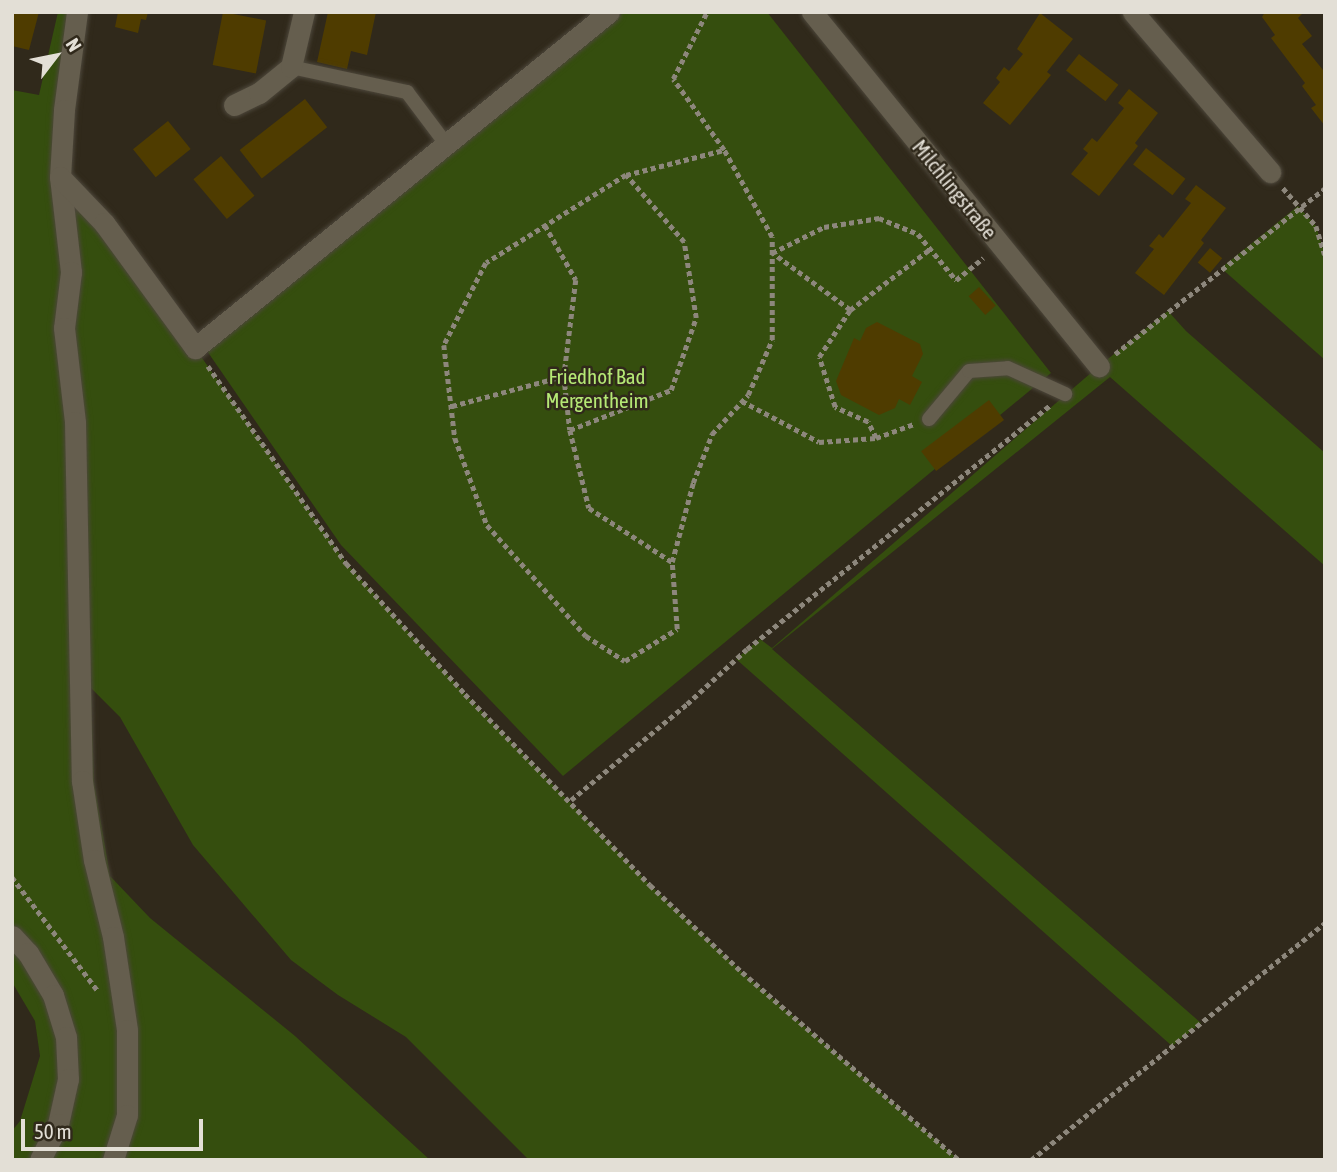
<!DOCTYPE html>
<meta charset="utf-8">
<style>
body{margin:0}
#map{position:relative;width:1337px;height:1172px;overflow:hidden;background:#30291b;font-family:"Asap Condensed",sans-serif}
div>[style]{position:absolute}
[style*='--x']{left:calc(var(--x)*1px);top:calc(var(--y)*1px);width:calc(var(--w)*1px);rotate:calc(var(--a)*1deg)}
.green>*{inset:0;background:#354e0e}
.building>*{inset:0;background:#4f3c00;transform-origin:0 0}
.path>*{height:4.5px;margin-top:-2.25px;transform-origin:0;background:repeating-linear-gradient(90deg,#8d877c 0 5px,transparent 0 8.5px)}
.roads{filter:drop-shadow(0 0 2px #4d473b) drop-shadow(0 0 2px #4d473b)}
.lane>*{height:14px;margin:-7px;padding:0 7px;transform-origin:7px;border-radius:7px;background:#655e4e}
.street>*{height:21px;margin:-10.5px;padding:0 10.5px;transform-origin:10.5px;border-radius:10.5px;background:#655e4e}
span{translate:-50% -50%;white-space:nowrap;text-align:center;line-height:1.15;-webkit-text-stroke:5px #30291b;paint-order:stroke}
.street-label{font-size:21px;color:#e3dfd6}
.park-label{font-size:21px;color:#b5e875}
.frame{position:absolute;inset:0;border:14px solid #e3dfd6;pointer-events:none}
.north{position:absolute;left:21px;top:21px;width:70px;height:70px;-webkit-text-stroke:5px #30291b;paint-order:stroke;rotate:58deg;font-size:19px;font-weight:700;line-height:28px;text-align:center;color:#e3dfd6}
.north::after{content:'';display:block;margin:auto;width:24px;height:32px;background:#e3dfd6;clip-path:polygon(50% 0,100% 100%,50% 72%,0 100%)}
.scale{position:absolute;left:21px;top:1119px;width:182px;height:32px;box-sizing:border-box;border:4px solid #e3dfd6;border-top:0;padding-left:9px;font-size:21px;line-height:24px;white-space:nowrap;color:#e3dfd6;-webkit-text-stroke:5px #30291b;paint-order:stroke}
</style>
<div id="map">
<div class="green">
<i style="clip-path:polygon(58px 12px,77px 12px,60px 177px,195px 348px,346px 563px,465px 694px,650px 885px,742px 972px,959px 1160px,529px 1160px,406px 1037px,338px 995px,291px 960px,193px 845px,120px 717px,91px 688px,94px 782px,110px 876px,150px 918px,295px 1036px,430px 1160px,12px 1160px,12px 1131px,20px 1121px,40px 1056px,35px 1021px,12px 982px,12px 90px,39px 95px)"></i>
<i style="clip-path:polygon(624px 12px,767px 12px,1051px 373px,563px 776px,341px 545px,205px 348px)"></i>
<i style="clip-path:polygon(1298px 206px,1316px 226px,1325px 255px,1325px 360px,1221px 268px)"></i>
<i style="clip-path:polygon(1168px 311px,1186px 331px,1325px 453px,1325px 566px,1110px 377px,772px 649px,1201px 1023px,1172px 1046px,736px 659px,760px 639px,772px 648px,1099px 366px)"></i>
</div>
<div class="building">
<i style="clip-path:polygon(12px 12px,39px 12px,29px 50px,12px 46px)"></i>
<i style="clip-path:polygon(118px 12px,148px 12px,146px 20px,141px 19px,138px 33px,115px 27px)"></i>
<i style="left:223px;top:12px;width:44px;height:54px;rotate:11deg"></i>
<i style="clip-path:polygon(328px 12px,376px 12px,367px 55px,351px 51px,347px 69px,317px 62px)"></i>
<i style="clip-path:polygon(1265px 12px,1302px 14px,1298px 18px,1312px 36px,1302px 44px,1323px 70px,1325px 69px,1325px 126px,1311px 108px,1316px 105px,1302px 86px,1305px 83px,1271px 38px,1275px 35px,1262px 17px)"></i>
<i style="clip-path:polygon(1040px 13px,1073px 39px,1047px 72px,1051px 75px,1010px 125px,983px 103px,1000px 82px,996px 78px,1004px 67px,1009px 71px,1023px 54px,1017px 49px)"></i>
<i style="left:1079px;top:54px;width:50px;height:21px;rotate:38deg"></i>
<i style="clip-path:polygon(1129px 89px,1158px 113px,1135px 143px,1138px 146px,1099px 196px,1071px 174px,1088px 153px,1083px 149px,1092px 138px,1097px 142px,1124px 108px,1118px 103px)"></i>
<i style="left:305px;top:99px;width:36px;height:83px;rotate:52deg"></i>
<i style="left:168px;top:121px;width:36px;height:45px;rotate:51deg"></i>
<i style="left:1146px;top:148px;width:50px;height:21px;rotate:38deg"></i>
<i style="left:221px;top:156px;width:52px;height:36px;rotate:50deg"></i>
<i style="clip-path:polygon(1196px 185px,1226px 208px,1201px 240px,1204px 243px,1164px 295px,1135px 273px,1154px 249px,1149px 246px,1159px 234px,1163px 238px,1191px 203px,1185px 199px)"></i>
<i style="left:1210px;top:248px;width:16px;height:19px;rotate:40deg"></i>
<i style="left:979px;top:287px;width:25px;height:14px;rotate:48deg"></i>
<i style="clip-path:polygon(877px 322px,920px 344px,923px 354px,912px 376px,922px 382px,910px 405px,899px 399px,895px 408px,879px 415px,841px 395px,836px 381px,854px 338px,860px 341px,866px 328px)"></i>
<i style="left:989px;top:400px;width:25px;height:85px;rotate:53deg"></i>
</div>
<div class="path">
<i style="--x:626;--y:175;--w:101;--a:-14.3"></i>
<i style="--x:1283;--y:188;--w:50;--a:49"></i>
<i style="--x:1316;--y:226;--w:30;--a:73"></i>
<i style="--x:545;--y:225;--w:63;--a:60.6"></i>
<i style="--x:576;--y:280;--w:97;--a:97.1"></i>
<i style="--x:564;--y:376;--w:54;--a:83.7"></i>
<i style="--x:570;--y:430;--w:80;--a:76.3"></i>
<i style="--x:589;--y:508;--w:99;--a:33"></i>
<i style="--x:850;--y:310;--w:97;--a:-143.8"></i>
<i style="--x:772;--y:253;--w:58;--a:-26.6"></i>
<i style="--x:824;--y:227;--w:56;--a:-9.3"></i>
<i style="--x:879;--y:218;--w:42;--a:22.3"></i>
<i style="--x:918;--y:234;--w:60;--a:50.4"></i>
<i style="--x:956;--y:280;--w:35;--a:-39"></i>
<i style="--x:1115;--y:354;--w:268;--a:-38.3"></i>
<i style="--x:208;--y:366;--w:241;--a:55"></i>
<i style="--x:346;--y:563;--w:177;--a:47.7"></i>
<i style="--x:465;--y:694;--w:266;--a:45.9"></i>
<i style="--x:650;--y:885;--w:127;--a:43.4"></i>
<i style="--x:742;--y:972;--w:287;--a:40.9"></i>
<i style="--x:742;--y:401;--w:87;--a:28"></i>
<i style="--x:819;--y:442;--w:57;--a:-4"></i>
<i style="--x:876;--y:438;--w:40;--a:-20.2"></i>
<i style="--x:452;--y:406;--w:116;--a:-15"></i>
<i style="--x:570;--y:430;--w:109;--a:-21.6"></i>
<i style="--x:671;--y:390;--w:76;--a:-70.9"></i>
<i style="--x:696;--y:318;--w:77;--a:-99"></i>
<i style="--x:684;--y:242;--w:89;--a:-130.9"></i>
<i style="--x:626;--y:175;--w:165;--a:147.8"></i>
<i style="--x:486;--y:263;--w:92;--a:117.1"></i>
<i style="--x:444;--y:345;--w:94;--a:83.3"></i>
<i style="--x:455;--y:438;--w:93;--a:69.8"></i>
<i style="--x:487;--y:525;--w:149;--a:48.3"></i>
<i style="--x:586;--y:636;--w:46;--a:32.7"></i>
<i style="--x:625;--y:661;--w:61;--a:-31.6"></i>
<i style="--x:677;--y:629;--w:67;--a:-94.3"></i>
<i style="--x:672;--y:562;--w:82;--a:-75.1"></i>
<i style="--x:693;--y:483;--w:53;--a:-68.8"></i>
<i style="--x:712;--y:434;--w:53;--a:-47.3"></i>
<i style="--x:748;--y:395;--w:60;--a:-66.4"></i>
<i style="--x:772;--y:340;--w:103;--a:-90"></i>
<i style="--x:772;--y:237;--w:99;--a:-118.9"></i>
<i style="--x:724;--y:150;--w:87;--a:-125.7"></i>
<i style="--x:673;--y:79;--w:75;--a:-63.1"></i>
<i style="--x:876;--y:438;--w:18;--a:-117"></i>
<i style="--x:868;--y:422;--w:36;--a:-156"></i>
<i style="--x:835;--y:407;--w:52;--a:-107.7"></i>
<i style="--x:819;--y:357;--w:56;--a:-56.6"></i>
<i style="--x:850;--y:310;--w:101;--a:-37.3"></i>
<i style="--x:571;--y:800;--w:151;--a:-39.6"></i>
<i style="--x:687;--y:704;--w:81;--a:-42.5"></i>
<i style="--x:747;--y:649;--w:390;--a:-38.8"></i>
<i style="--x:12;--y:877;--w:143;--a:53"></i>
<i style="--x:1031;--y:1160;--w:378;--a:-38.9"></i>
</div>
<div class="roads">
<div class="lane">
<i style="--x:291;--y:67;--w:119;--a:12.2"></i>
<i style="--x:407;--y:92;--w:65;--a:53.1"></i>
<i style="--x:929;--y:419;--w:62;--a:-50.2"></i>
<i style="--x:969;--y:371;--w:39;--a:-4"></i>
<i style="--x:1008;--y:368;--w:63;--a:24.5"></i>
</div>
<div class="street">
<i style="--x:77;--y:12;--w:99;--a:97.6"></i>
<i style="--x:64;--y:110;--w:67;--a:93.4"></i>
<i style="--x:60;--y:177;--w:96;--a:83.4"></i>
<i style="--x:71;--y:272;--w:56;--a:97.1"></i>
<i style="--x:64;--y:328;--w:95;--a:83.3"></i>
<i style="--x:75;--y:422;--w:359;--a:88.9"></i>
<i style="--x:82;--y:781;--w:80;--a:81.4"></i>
<i style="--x:94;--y:860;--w:79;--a:76.1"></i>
<i style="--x:113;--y:937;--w:94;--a:81.4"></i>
<i style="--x:127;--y:1030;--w:85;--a:90"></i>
<i style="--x:127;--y:1115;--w:47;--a:107.3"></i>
<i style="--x:812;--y:12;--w:456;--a:51"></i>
<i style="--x:1133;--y:12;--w:211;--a:49.4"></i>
<i style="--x:234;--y:105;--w:28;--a:-26"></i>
<i style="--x:259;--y:93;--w:41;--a:-39.1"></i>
<i style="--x:291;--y:67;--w:57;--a:-76.7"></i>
<i style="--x:60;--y:177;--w:64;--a:46.3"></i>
<i style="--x:104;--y:223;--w:155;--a:53.9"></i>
<i style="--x:195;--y:348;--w:533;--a:-39.06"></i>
<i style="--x:12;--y:936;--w:23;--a:47"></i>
<i style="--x:28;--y:953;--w:49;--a:59.2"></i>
<i style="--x:53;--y:995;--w:44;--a:72.8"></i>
<i style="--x:66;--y:1037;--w:42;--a:87.3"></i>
<i style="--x:68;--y:1079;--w:46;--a:102.5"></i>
<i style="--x:58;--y:1124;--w:40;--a:116.6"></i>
</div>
</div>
<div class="street-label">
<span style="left:955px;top:189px;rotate:51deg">Milchlingstraße</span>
</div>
<div class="park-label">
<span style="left:597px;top:388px">Friedhof Bad<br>Mergentheim</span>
</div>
<div class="frame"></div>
<div class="north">N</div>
<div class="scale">50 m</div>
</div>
